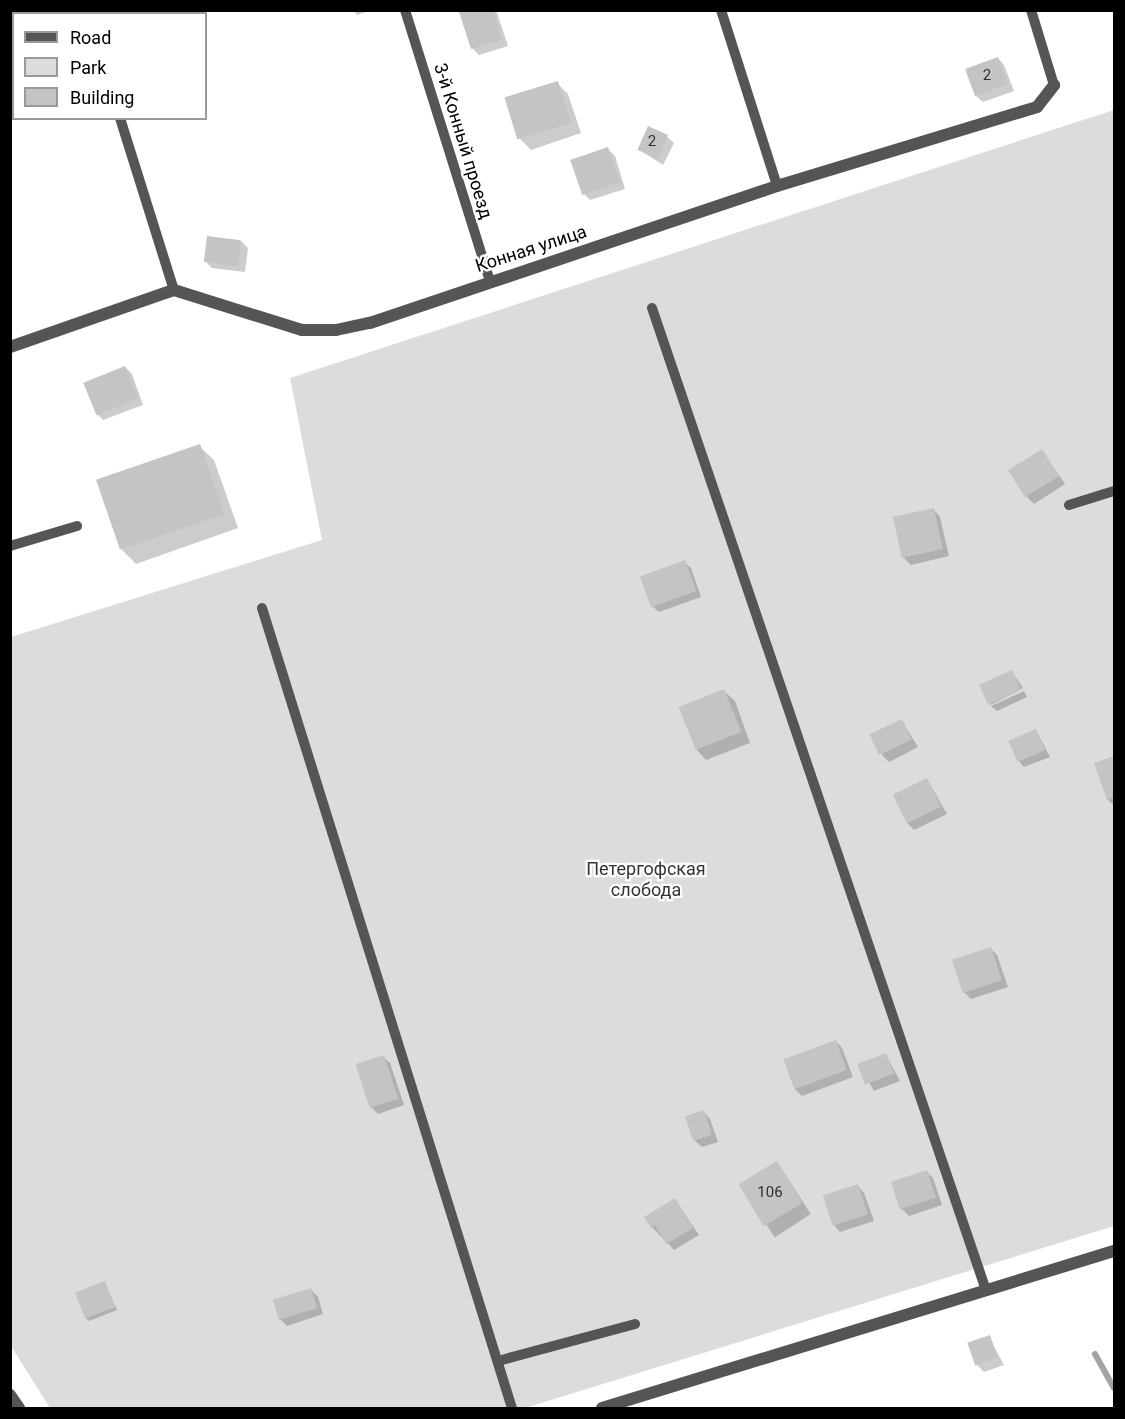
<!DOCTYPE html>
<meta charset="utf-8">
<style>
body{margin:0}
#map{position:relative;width:1125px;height:1419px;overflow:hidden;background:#fff;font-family:Roboto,sans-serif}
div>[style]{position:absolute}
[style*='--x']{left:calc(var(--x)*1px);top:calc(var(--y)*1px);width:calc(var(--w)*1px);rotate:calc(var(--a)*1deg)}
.green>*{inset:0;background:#dcdcdc}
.shadow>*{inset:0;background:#0003;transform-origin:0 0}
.stream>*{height:6px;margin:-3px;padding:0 3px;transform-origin:3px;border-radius:3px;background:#a3a3a3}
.building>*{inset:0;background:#c4c4c4;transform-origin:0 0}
.service>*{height:10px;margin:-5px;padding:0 5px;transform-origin:5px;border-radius:5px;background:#555}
.minor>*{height:12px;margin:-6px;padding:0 6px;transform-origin:6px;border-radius:6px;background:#555}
.tertiary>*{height:12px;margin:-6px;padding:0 6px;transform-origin:6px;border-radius:6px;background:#555}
span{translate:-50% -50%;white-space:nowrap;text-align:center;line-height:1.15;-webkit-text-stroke:4.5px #fff;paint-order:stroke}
.number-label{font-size:15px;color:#313131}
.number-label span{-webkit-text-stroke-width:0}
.street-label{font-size:18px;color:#000}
.park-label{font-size:18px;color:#333}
.frame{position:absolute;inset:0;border:12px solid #000;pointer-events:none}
.legend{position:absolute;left:12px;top:12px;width:195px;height:108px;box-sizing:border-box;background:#fff;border:2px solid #999;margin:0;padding:8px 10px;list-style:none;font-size:18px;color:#000}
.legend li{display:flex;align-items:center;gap:12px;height:30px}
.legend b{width:30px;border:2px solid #999}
</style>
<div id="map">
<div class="green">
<i style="clip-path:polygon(1114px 110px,1114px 1226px,525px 1408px,50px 1408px,11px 1346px,11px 637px,322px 540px,290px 378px)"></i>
</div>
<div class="shadow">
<i style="clip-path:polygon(10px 10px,52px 10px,53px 14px,14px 14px,14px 22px)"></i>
<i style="clip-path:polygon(353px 10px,371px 10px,357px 15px)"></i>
<i style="clip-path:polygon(469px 10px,496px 10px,508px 46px,479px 55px,472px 48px)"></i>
<i style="clip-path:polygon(998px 58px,1004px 65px,1014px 91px,983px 102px,976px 96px,967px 70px)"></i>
<i style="clip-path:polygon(14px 77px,14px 109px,10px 106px)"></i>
<i style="clip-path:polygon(557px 83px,568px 94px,581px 133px,531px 150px,520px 139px)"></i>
<i style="clip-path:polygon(667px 137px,674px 143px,663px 165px,638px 149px)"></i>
<i style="clip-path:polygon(608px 149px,615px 156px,625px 189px,590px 200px,583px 193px)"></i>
<i style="clip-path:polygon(241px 241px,248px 248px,245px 272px,212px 268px,205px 261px)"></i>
<i style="clip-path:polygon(125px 367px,132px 374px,143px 405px,103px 420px,96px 413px)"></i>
<i style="clip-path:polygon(199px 446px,214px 460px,238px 528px,136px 564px,122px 550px)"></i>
<i style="clip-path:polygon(1042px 451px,1065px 484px,1034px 504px,1027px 497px)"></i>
<i style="clip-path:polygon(934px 510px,940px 517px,949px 556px,911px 565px,904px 558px)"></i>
<i style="clip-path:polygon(684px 562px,691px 568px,701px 597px,659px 612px,652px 606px)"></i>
<i style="clip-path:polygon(1012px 672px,1023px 688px,991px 705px,981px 686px)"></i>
<i style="clip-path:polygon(724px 691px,735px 701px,750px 743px,706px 760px,696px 749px)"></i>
<i style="clip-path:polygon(1024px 691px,1027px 697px,997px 711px,991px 706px)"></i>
<i style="clip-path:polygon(902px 721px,918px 747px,889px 762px,882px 755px)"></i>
<i style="clip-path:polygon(1036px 730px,1050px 757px,1024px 767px,1018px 760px)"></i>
<i style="clip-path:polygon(1114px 758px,1114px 806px,1108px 800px,1096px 764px)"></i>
<i style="clip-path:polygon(927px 779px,947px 814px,914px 830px,907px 823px)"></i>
<i style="clip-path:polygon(990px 948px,997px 955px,1008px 987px,971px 999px,964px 992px)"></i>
<i style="clip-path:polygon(836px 1041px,842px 1048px,853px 1077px,802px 1096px,795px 1089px)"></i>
<i style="clip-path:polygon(886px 1055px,900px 1081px,874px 1091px,859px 1065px)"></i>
<i style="clip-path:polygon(383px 1057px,390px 1063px,404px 1105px,378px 1114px,371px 1107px)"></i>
<i style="clip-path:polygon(704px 1112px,710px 1119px,718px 1142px,702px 1147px,695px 1141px)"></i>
<i style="left:777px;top:1162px;width:62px;height:43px;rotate:57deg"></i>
<i style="clip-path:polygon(926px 1171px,933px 1178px,942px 1205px,909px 1216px,902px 1209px)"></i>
<i style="clip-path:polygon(858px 1186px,864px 1193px,874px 1221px,840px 1232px,834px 1225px)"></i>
<i style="clip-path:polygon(675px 1200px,699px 1235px,674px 1250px,652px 1227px)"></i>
<i style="clip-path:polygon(104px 1283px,117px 1310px,89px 1321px,86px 1318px)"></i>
<i style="clip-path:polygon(311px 1290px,318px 1297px,323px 1314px,287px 1326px,280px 1319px)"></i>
<i style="clip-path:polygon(989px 1337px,1004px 1365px,984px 1372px,977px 1365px)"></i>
</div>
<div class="stream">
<i style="--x:1095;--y:1354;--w:39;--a:61"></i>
</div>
<div class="building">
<i style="clip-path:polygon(464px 10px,493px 10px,502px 39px,471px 49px,459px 12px)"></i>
<i style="left:998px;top:57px;width:29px;height:35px;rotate:70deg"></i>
<i style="left:558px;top:81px;width:44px;height:56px;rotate:73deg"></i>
<i style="left:648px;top:126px;width:22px;height:26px;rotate:24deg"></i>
<i style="left:608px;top:147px;width:37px;height:40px;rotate:71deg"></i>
<i style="left:207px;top:236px;width:34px;height:26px;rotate:7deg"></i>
<i style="left:125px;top:366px;width:35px;height:45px;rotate:68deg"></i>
<i style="left:200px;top:444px;width:74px;height:110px;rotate:71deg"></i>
<i style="left:1042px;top:449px;width:32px;height:40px;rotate:58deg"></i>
<i style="left:934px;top:508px;width:42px;height:42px;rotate:78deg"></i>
<i style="left:685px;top:560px;width:33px;height:48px;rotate:70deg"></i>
<i style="left:1012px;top:670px;width:22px;height:36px;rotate:66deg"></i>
<i style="left:724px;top:689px;width:46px;height:49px;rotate:68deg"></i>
<i style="left:902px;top:719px;width:23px;height:36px;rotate:65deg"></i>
<i style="left:1036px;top:729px;width:23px;height:30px;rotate:67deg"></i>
<i style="clip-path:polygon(1114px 756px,1114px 798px,1107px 800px,1094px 763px)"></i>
<i style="left:927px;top:778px;width:32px;height:38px;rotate:64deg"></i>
<i style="left:991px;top:947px;width:35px;height:41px;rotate:72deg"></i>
<i style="left:836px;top:1040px;width:32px;height:56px;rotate:70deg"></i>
<i style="left:886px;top:1053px;width:22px;height:31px;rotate:69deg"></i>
<i style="left:384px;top:1055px;width:46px;height:30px;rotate:72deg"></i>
<i style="left:704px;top:1110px;width:26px;height:20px;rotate:72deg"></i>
<i style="left:777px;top:1161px;width:49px;height:45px;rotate:59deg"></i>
<i style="left:927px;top:1170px;width:29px;height:38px;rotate:72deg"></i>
<i style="left:858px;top:1184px;width:32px;height:37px;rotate:72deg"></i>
<i style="clip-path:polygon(675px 1198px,693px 1228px,666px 1244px,655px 1225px,651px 1228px,644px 1217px)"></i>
<i style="left:105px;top:1281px;width:28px;height:32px;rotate:69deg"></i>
<i style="left:311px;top:1288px;width:21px;height:40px;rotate:73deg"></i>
<i style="left:990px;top:1335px;width:24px;height:24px;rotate:71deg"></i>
</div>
<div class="service">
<i style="--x:85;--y:10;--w:4;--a:76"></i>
<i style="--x:405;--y:10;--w:284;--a:72.6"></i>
<i style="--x:721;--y:10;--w:185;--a:72.3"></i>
<i style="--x:1031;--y:10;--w:78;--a:73"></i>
<i style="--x:120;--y:118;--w:180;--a:72.6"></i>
<i style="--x:652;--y:308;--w:1037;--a:71.22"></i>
<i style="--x:1069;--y:505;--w:47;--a:-17.3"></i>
<i style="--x:10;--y:546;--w:70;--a:-16.6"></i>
<i style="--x:262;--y:608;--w:838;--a:72.65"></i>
<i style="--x:498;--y:1361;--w:142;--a:-15.1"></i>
</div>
<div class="minor">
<i style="--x:10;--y:347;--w:174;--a:-19.2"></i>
<i style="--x:174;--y:290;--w:134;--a:17.4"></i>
<i style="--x:302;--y:330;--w:34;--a:0"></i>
<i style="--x:336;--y:330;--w:35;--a:-12"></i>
<i style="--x:370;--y:323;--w:429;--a:-18.6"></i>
<i style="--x:777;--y:186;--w:272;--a:-16.9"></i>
<i style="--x:1037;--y:107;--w:28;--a:-52"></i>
<i style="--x:10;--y:1395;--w:16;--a:55"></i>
</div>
<div class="tertiary">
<i style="--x:602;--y:1408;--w:536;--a:-17.05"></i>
</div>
<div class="number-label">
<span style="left:987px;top:76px">2</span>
<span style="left:652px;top:142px">2</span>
<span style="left:770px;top:1193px">106</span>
</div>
<div class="street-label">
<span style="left:463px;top:141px;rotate:73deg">3-й Конный проезд</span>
<span style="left:531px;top:249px;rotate:-18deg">Конная улица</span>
</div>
<div class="park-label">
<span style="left:646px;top:880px">Петергофская<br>слобода</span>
</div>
<div class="frame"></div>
<ul class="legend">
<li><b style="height:8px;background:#555"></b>Road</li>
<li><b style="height:16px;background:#dcdcdc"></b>Park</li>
<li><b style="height:16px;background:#c4c4c4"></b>Building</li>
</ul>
</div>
